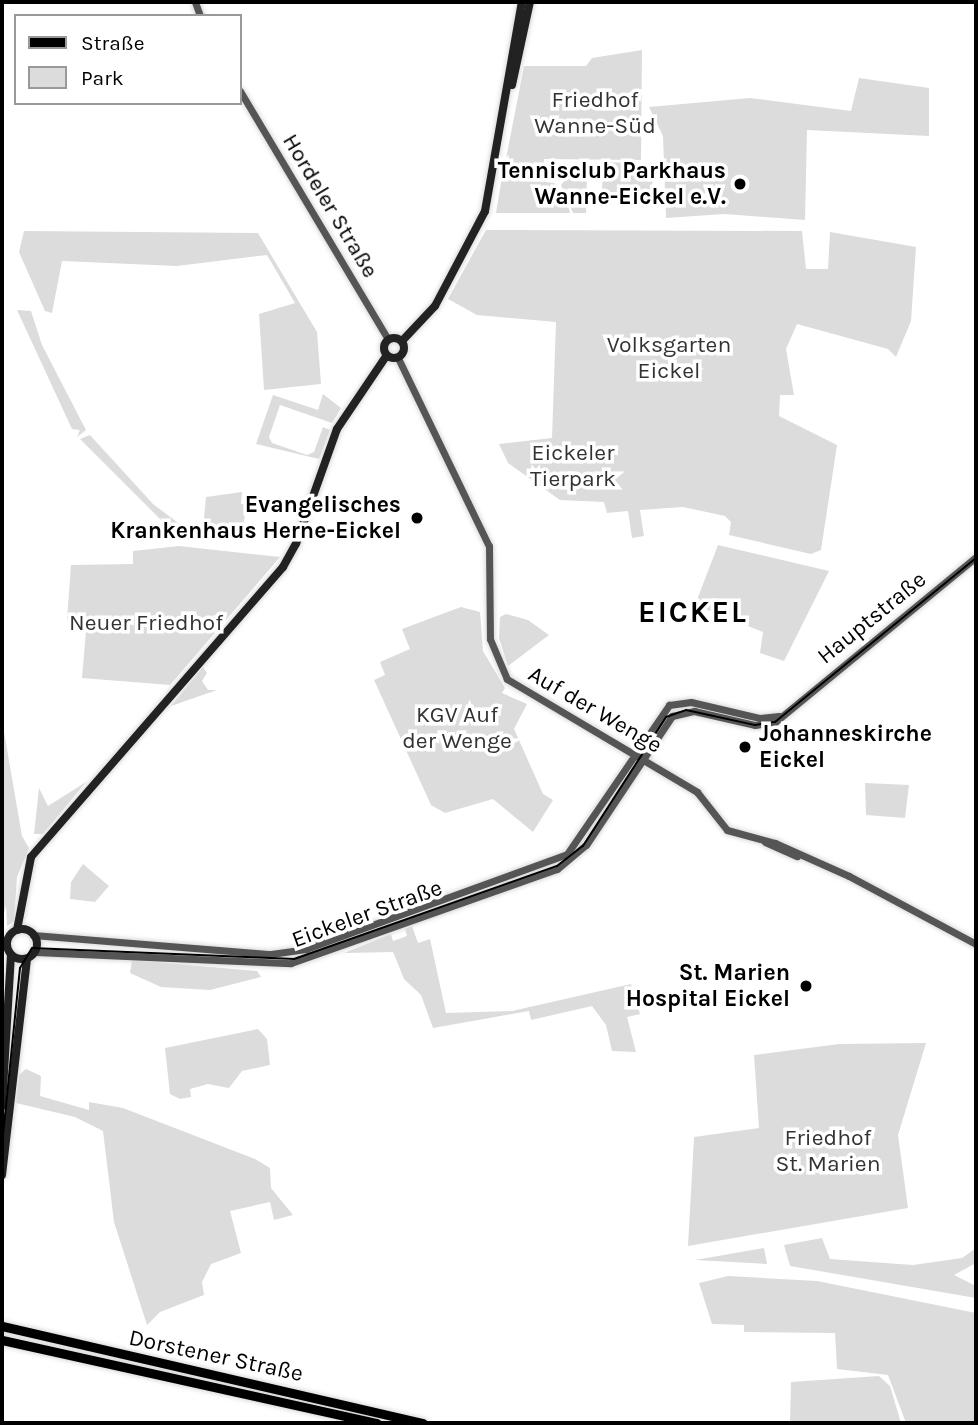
<!DOCTYPE html>
<meta charset="utf-8">
<style>
body{margin:0}
#map{position:relative;width:978px;height:1425px;overflow:hidden;background:#fff;font-family:Karla,sans-serif}
div>[style]{position:absolute}
[style*='--x']{left:calc(var(--x)*1px);top:calc(var(--y)*1px);width:calc(var(--w)*1px);rotate:calc(var(--a)*1deg)}
.green>*{inset:0;background:#dcdcdc;transform-origin:0 0}
.roads{filter:drop-shadow(0 0 2px #dbdbdb) drop-shadow(0 0 2px #dbdbdb)}
.tertiary>*{height:7px;margin:-3.5px;padding:0 3.5px;transform-origin:3.5px;border-radius:3.5px;background:#555}
.secondary>*{height:8px;margin:-4px;padding:0 4px;transform-origin:4px;border-radius:4px;background:#222}
.secondary>.ring{margin:-4px;padding:0;box-sizing:content-box;background:none;border:8px solid #222;border-radius:50%}
.primary>*{height:9px;margin:-4.5px;padding:0 4.5px;transform-origin:4.5px;border-radius:4.5px;background:#000}
.tram>*{height:2px;margin:-1px;padding:0 1px;transform-origin:1px;border-radius:1px;background:#000}
.dots>*{width:19px;height:19px;translate:-50% -50%;box-sizing:border-box;border:4px solid #fff;border-radius:50%}
span{translate:-50% -50%;white-space:nowrap;text-align:center;line-height:1.15;-webkit-text-stroke:7px #fff;paint-order:stroke}
.park-label{font-size:23px;color:#333}
.poi-label{font-size:23px;color:#000;font-weight:700}
.right{translate:-100% -50%;text-align:right}
.left{translate:0 -50%;text-align:left}
.street-label{font-size:23px;color:#000}
.district-label{font-size:30px;color:#000;font-weight:700;letter-spacing:2px}
.frame{position:absolute;inset:0;border:4px solid #000;pointer-events:none}
.legend{position:absolute;left:14px;top:14px;width:228px;height:91px;box-sizing:border-box;background:#fff;border:2px solid #999;margin:0;padding:9px 12px;list-style:none;font-size:21px;color:#000}
.legend li{display:flex;align-items:center;gap:14px;height:35px}
.legend b{width:35px;border:2px solid #999}
</style>
<div id="map">
<div class="green">
<i style="clip-path:polygon(642px 50px,641px 160px,544px 159px,544px 179px,503px 174px,524px 66px,586px 66px,592px 58px)"></i>
<i style="clip-path:polygon(859px 78px,929px 88px,929px 136px,807px 130px,805px 220px,724px 214px,666px 218px,663px 136px,649px 107px,750px 98px,851px 111px)"></i>
<i style="left:603px;top:162px;width:50px;height:34px;rotate:2deg"></i>
<i style="clip-path:polygon(571px 172px,587px 172px,586px 213px,573px 213px,561px 185px)"></i>
<i style="clip-path:polygon(502px 177px,554px 183px,566px 196px,570px 213px,496px 213px)"></i>
<i style="clip-path:polygon(486px 230px,802px 231px,806px 269px,828px 269px,830px 232px,916px 247px,911px 321px,896px 357px,888px 349px,797px 324px,786px 349px,794px 395px,780px 395px,779px 416px,837px 445px,821px 550px,811px 554px,729px 535px,731px 522px,725px 516px,683px 507px,640px 510px,644px 536px,632px 538px,628px 511px,607px 513px,604px 502px,560px 500px,508px 463px,499px 444px,552px 438px,556px 322px,477px 315px,448px 299px)"></i>
<i style="clip-path:polygon(24px 231px,258px 233px,317px 332px,321px 384px,264px 390px,259px 314px,295px 303px,267px 255px,177px 266px,62px 261px,52px 313px,45px 311px,19px 252px)"></i>
<i style="clip-path:polygon(17px 310px,31px 311px,42px 345px,86px 430px,77px 437px,80px 430px,72px 429px)"></i>
<i style="clip-path:polygon(323px 394px,341px 408px,332px 423px,280px 405px,269px 437px,272px 443px,307px 455px,314px 452px,323px 427px,330px 430px,319px 459px,256px 444px,273px 395px,318px 410px)"></i>
<i style="clip-path:polygon(90px 435px,153px 504px,185px 528px,203px 528px,206px 497px,242px 492px,241px 504px,246px 504px,242px 541px,172px 531px,80px 439px)"></i>
<i style="clip-path:polygon(718px 545px,829px 571px,784px 661px,760px 653px,763px 632px,695px 605px)"></i>
<i style="clip-path:polygon(179px 546px,280px 557px,170px 685px,82px 678px,87px 619px,67px 619px,71px 565px,133px 564px,133px 551px)"></i>
<i style="clip-path:polygon(461px 607px,480px 612px,483px 651px,505px 688px,502px 693px,527px 704px,514px 729px,543px 794px,553px 800px,533px 832px,493px 799px,445px 813px,431px 805px,374px 680px,385px 675px,380px 662px,410px 649px,402px 629px)"></i>
<i style="clip-path:polygon(506px 614px,528px 620px,549px 635px,508px 666px,499px 638px,500px 617px)"></i>
<i style="clip-path:polygon(203px 667px,207px 673px,202px 681px,208px 690px,217px 690px,171px 706px)"></i>
<i style="clip-path:polygon(2px 720px,22px 836px,29px 848px,17px 877px,14px 921px,7px 926px,6px 905px,2px 921px)"></i>
<i style="clip-path:polygon(86px 782px,43px 834px,34px 834px,39px 788px,48px 806px)"></i>
<i style="clip-path:polygon(865px 783px,909px 785px,905px 818px,866px 815px)"></i>
<i style="clip-path:polygon(83px 864px,109px 886px,95px 902px,70px 899px,71px 882px)"></i>
<i style="clip-path:polygon(412px 926px,418px 943px,430px 939px,446px 1013px,512px 1011px,631px 984px,640px 1014px,627px 1017px,636px 1052px,612px 1051px,606px 1025px,592px 1006px,531px 1020px,529px 1011px,433px 1028px,421px 995px,404px 979px,393px 952px,344px 953px,391px 934px,393px 941px,407px 936px,405px 929px)"></i>
<i style="clip-path:polygon(132px 960px,257px 971px,261px 977px,210px 990px,161px 987px,130px 973px)"></i>
<i style="clip-path:polygon(258px 1029px,267px 1039px,270px 1065px,242px 1071px,229px 1088px,208px 1084px,190px 1089px,191px 1097px,180px 1099px,170px 1094px,165px 1048px)"></i>
<i style="clip-path:polygon(926px 1043px,898px 1135px,908px 1208px,688px 1246px,694px 1137px,759px 1128px,754px 1055px,839px 1044px)"></i>
<i style="clip-path:polygon(26px 1069px,41px 1076px,40px 1096px,89px 1110px,89px 1102px,123px 1108px,255px 1159px,270px 1168px,271px 1188px,293px 1215px,274px 1220px,270px 1202px,230px 1211px,241px 1253px,211px 1264px,202px 1282px,204px 1295px,160px 1312px,147px 1325px,114px 1222px,103px 1131px,75px 1117px,16px 1103px,19px 1075px)"></i>
<i style="clip-path:polygon(822px 1238px,830px 1259px,913px 1265px,962px 1258px,976px 1248px,976px 1263px,954px 1275px,976px 1286px,976px 1298px,790px 1266px,784px 1245px)"></i>
<i style="clip-path:polygon(764px 1248px,767px 1264px,695px 1260px)"></i>
<i style="clip-path:polygon(728px 1276px,817px 1281px,976px 1313px,976px 1423px,906px 1423px,888px 1375px,837px 1369px,835px 1333px,744px 1332px,744px 1325px,712px 1324px,699px 1283px)"></i>
<i style="clip-path:polygon(879px 1376px,890px 1386px,901px 1423px,790px 1423px,791px 1382px)"></i>
</div>
<div class="roads">
<div class="tertiary">
<i style="--x:195;--y:2;--w:15;--a:70"></i>
<i style="--x:240;--y:91;--w:289;--a:59.2"></i>
<i style="--x:398;--y:358;--w:209;--a:64.2"></i>
<i style="--x:489;--y:546;--w:93;--a:89.4"></i>
<i style="--x:490;--y:639;--w:43;--a:67"></i>
<i style="--x:507;--y:679;--w:221;--a:30.7"></i>
<i style="--x:697;--y:792;--w:48;--a:51.7"></i>
<i style="--x:727;--y:830;--w:50;--a:15.2"></i>
<i style="--x:775;--y:843;--w:81;--a:24"></i>
<i style="--x:849;--y:876;--w:144;--a:28.2"></i>
<i style="--x:765;--y:842;--w:35;--a:24"></i>
<i style="--x:33;--y:935;--w:239;--a:4.6"></i>
<i style="--x:271;--y:954;--w:35;--a:-8"></i>
<i style="--x:306;--y:949;--w:278;--a:-20"></i>
<i style="--x:567;--y:854;--w:181;--a:-55.6"></i>
<i style="--x:669;--y:705;--w:22;--a:-8"></i>
<i style="--x:691;--y:702;--w:71;--a:13.1"></i>
<i style="--x:760;--y:718;--w:19;--a:-6"></i>
<i style="--x:35;--y:952;--w:256;--a:2.5"></i>
<i style="--x:291;--y:963;--w:282;--a:-19.5"></i>
<i style="--x:557;--y:869;--w:38;--a:-40"></i>
<i style="--x:586;--y:845;--w:155;--a:-56.3"></i>
<i style="--x:672;--y:716;--w:23;--a:-13"></i>
<i style="--x:694;--y:711;--w:63;--a:12.9"></i>
<i style="--x:755;--y:725;--w:20;--a:-9"></i>
<i style="--x:775;--y:722;--w:260;--a:-39.4"></i>
</div>
<div class="secondary">
<i style="--x:512;--y:85;--w:85;--a:-77.8"></i>
<i class="ring" style="left:384px;top:338px;width:12px;height:12px"></i>
<i style="--x:402;--y:341;--w:48;--a:-46.7"></i>
<i style="--x:435;--y:306;--w:107;--a:-62.2"></i>
<i style="--x:485;--y:211;--w:212;--a:-80"></i>
<i class="ring" style="left:7px;top:929px;width:22px;height:22px"></i>
<i style="--x:17;--y:930;--w:74;--a:-79.1"></i>
<i style="--x:31;--y:857;--w:384;--a:-49"></i>
<i style="--x:283;--y:567;--w:26;--a:-61"></i>
<i style="--x:296;--y:544;--w:122;--a:-70.4"></i>
<i style="--x:337;--y:429;--w:89;--a:-56"></i>
<i style="--x:2;--y:1106;--w:150;--a:-86.6"></i>
<i style="--x:2;--y:1175;--w:217;--a:-83.4"></i>
</div>
<div class="primary">
<i style="--x:2;--y:1326;--w:432;--a:13"></i>
<i style="--x:2;--y:1340;--w:384;--a:12.5"></i>
</div>
</div>
<div class="tram">
<i style="--x:2;--y:1145;--w:178;--a:-84.2"></i>
<i style="--x:20;--y:968;--w:23;--a:-59"></i>
<i style="--x:32;--y:948;--w:262;--a:2.4"></i>
<i style="--x:294;--y:959;--w:279;--a:-19.5"></i>
<i style="--x:557;--y:866;--w:33;--a:-38"></i>
<i style="--x:583;--y:846;--w:153;--a:-57.2"></i>
<i style="--x:666;--y:717;--w:21;--a:-19"></i>
<i style="--x:686;--y:710;--w:71;--a:12.3"></i>
<i style="--x:755;--y:725;--w:20;--a:-9"></i>
<i style="--x:775;--y:722;--w:259;--a:-39.2"></i>
</div>
<div class="dots">
<i style="left:740px;top:184px;background:#000"></i>
<i style="left:417px;top:518px;background:#000"></i>
<i style="left:745px;top:747px;background:#000"></i>
<i style="left:806px;top:986px;background:#000"></i>
</div>
<div class="park-label">
<span style="left:595px;top:113px">Friedhof<br>Wanne-Süd</span>
<span style="left:669px;top:358px">Volksgarten<br>Eickel</span>
<span style="left:573px;top:466px">Eickeler<br>Tierpark</span>
<span style="left:146px;top:623px">Neuer Friedhof</span>
<span style="left:457px;top:728px">KGV Auf<br>der Wenge</span>
<span style="left:828px;top:1151px">Friedhof<br>St. Marien</span>
</div>
<div class="poi-label">
<span class="right" style="left:726px;top:184px">Tennisclub Parkhaus<br>Wanne-Eickel e.V.</span>
<span class="right" style="left:401px;top:518px">Evangelisches<br>Krankenhaus Herne-Eickel</span>
<span class="left" style="left:759px;top:747px">Johanneskirche<br>Eickel</span>
<span class="right" style="left:790px;top:986px">St. Marien<br>Hospital Eickel</span>
</div>
<div class="street-label">
<span style="left:330px;top:206px;rotate:59deg">Hordeler Straße</span>
<span style="left:872px;top:618px;rotate:-39deg">Hauptstraße</span>
<span style="left:595px;top:710px;rotate:30deg">Auf der Wenge</span>
<span style="left:367px;top:914px;rotate:-20deg">Eickeler Straße</span>
<span style="left:216px;top:1356px;rotate:12deg">Dorstener Straße</span>
</div>
<div class="district-label">
<span style="left:693px;top:612px">EICKEL</span>
</div>
<div class="frame"></div>
<ul class="legend">
<li><b style="height:9px;background:#000"></b>Straße</li>
<li><b style="height:19px;background:#dcdcdc"></b>Park</li>
</ul>
</div>
